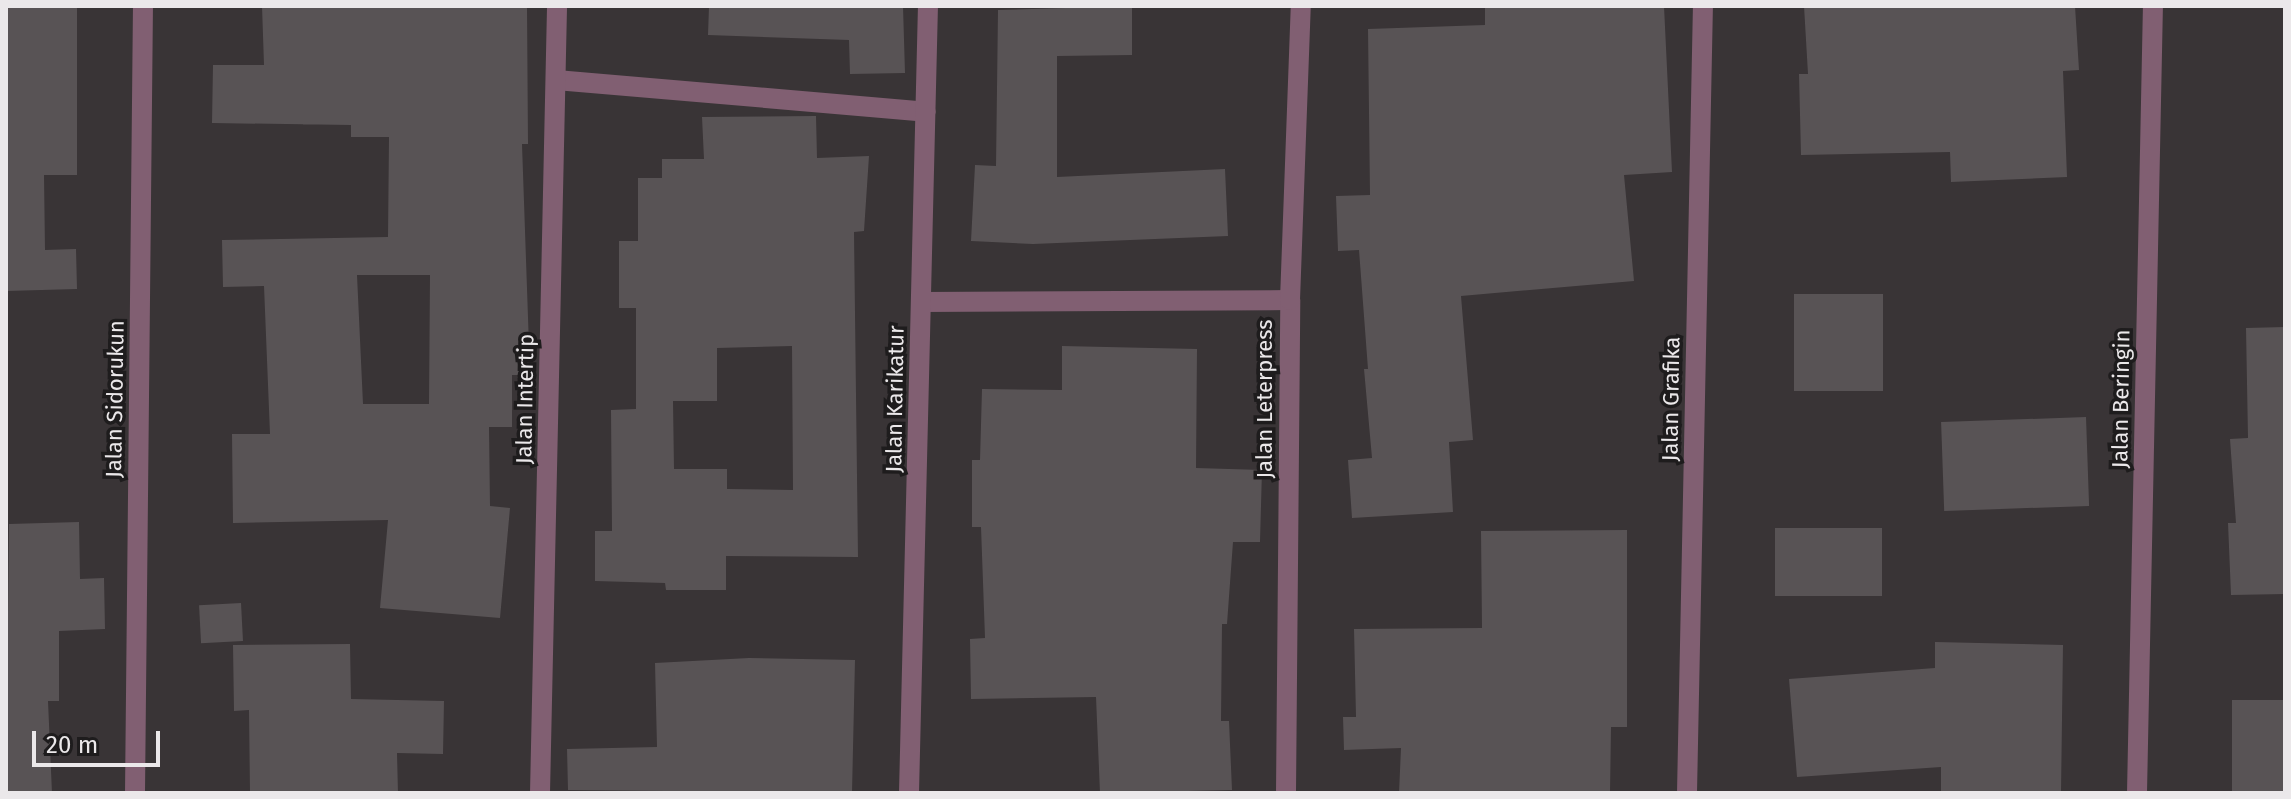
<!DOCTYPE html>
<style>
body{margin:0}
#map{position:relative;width:2291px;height:799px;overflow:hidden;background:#393436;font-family:"Fira Sans",sans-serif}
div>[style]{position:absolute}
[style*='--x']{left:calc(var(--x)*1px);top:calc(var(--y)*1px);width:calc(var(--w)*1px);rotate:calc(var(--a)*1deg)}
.building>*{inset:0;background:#585355;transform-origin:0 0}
.minor>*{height:20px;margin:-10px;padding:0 10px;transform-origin:10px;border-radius:10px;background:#815f72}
span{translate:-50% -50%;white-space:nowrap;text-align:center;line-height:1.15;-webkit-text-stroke:7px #1e1c1d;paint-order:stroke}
.street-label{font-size:22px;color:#ebe8ea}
.frame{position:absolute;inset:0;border:8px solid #ebe8ea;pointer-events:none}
.scale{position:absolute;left:32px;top:731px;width:128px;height:36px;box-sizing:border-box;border:4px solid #ebe8ea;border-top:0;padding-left:10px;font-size:24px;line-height:28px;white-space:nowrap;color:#ebe8ea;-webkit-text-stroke:6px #1e1c1d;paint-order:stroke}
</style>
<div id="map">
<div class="building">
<i style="clip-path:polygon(6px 6px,77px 6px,77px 175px,44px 175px,45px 250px,76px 249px,77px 289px,6px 291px)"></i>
<i style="clip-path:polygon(evenodd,262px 6px,527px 6px,528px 144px,522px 144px,530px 375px,512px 375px,512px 427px,489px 427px,490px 506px,510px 508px,500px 618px,380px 608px,388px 520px,233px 523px,232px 434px,270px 434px,264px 286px,223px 287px,222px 240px,388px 237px,389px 137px,351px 137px,351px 125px,212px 123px,213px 65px,264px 65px,262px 6px,357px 275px,430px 275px,429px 404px,363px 404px,357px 275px)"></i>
<i style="clip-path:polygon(709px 6px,903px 6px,905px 73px,850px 74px,849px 40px,708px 35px)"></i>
<i style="clip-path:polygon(1132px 6px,1132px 55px,1057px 56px,1057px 177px,1225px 169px,1228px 236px,1033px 244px,971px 241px,975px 165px,996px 166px,998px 10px)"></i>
<i style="clip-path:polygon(1485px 6px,1664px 6px,1672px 172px,1624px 175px,1634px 281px,1461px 296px,1473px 440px,1449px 442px,1453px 512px,1352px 518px,1348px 460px,1372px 458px,1364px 369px,1368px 369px,1359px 250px,1338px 251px,1336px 196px,1370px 195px,1368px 29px,1485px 25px)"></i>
<i style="clip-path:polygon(1804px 6px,2075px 6px,2079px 70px,2063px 71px,2067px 177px,1951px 182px,1950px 152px,1801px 155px,1799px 74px,1808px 74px)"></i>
<i style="clip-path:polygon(evenodd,816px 116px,817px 158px,869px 156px,864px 231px,854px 232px,858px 557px,726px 556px,726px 590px,666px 590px,665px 583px,595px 581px,595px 531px,612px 531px,611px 410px,636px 409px,636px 308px,619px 308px,619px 241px,638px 241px,638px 178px,662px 178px,662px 159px,704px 159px,702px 117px,816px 116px,792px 346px,793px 490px,727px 489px,727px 469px,674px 469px,673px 401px,717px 401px,717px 348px,792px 346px)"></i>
<i style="left:1883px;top:294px;width:97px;height:89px;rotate:90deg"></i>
<i style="clip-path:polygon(2285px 327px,2285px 594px,2231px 595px,2228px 523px,2236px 523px,2230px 439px,2248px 438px,2246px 328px)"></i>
<i style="clip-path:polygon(1062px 346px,1197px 349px,1196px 468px,1262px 470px,1260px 542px,1233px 542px,1227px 624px,1222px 624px,1221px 721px,1229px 721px,1232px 790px,1100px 793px,1096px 697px,971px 699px,970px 639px,985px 638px,981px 527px,972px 527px,972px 460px,980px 460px,982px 389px,1062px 390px)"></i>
<i style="left:2086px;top:417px;width:89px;height:145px;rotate:88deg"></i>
<i style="clip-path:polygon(79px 522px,80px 579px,104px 578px,105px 629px,59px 631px,59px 701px,48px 701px,52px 793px,6px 793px,9px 524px)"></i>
<i style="left:1775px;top:528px;width:107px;height:68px"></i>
<i style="clip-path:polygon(1627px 530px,1627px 727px,1611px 727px,1610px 793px,1399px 793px,1401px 748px,1344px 750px,1343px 717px,1356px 717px,1354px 629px,1482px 628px,1481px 531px)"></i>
<i style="left:241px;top:603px;width:38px;height:42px;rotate:87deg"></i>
<i style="clip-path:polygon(1935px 642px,2063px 645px,2061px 793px,1941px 793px,1941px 767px,1797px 777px,1789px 679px,1935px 668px)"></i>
<i style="clip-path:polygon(350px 644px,351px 699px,444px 701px,443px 754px,397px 753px,398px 793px,250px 793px,249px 710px,234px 711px,233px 645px)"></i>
<i style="clip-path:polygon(749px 658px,855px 660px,852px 793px,568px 790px,567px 749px,657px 747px,655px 663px)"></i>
<i style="left:2285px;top:700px;width:93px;height:53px;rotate:90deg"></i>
</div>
<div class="minor">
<i style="--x:556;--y:80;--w:371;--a:4.9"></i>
<i style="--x:921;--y:302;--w:369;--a:-0.3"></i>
<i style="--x:135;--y:793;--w:787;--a:-89.42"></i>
<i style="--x:540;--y:793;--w:787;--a:-88.76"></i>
<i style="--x:909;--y:793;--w:787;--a:-88.62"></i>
<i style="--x:1286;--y:793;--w:493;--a:-89.5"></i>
<i style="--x:1290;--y:300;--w:294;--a:-87.9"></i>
<i style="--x:1687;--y:793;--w:787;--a:-88.84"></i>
<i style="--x:2137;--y:793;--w:787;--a:-88.84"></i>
</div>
<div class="street-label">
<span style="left:115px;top:399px;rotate:-89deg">Jalan Sidorukun</span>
<span style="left:525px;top:399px;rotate:-89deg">Jalan Intertip</span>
<span style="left:895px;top:399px;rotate:-89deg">Jalan Karikatur</span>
<span style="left:1265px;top:399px;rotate:-90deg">Jalan Leterpress</span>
<span style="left:1671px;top:399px;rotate:-89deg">Jalan Grafika</span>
<span style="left:2121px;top:399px;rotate:-89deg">Jalan Beringin</span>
</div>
<div class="frame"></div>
<div class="scale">20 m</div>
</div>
